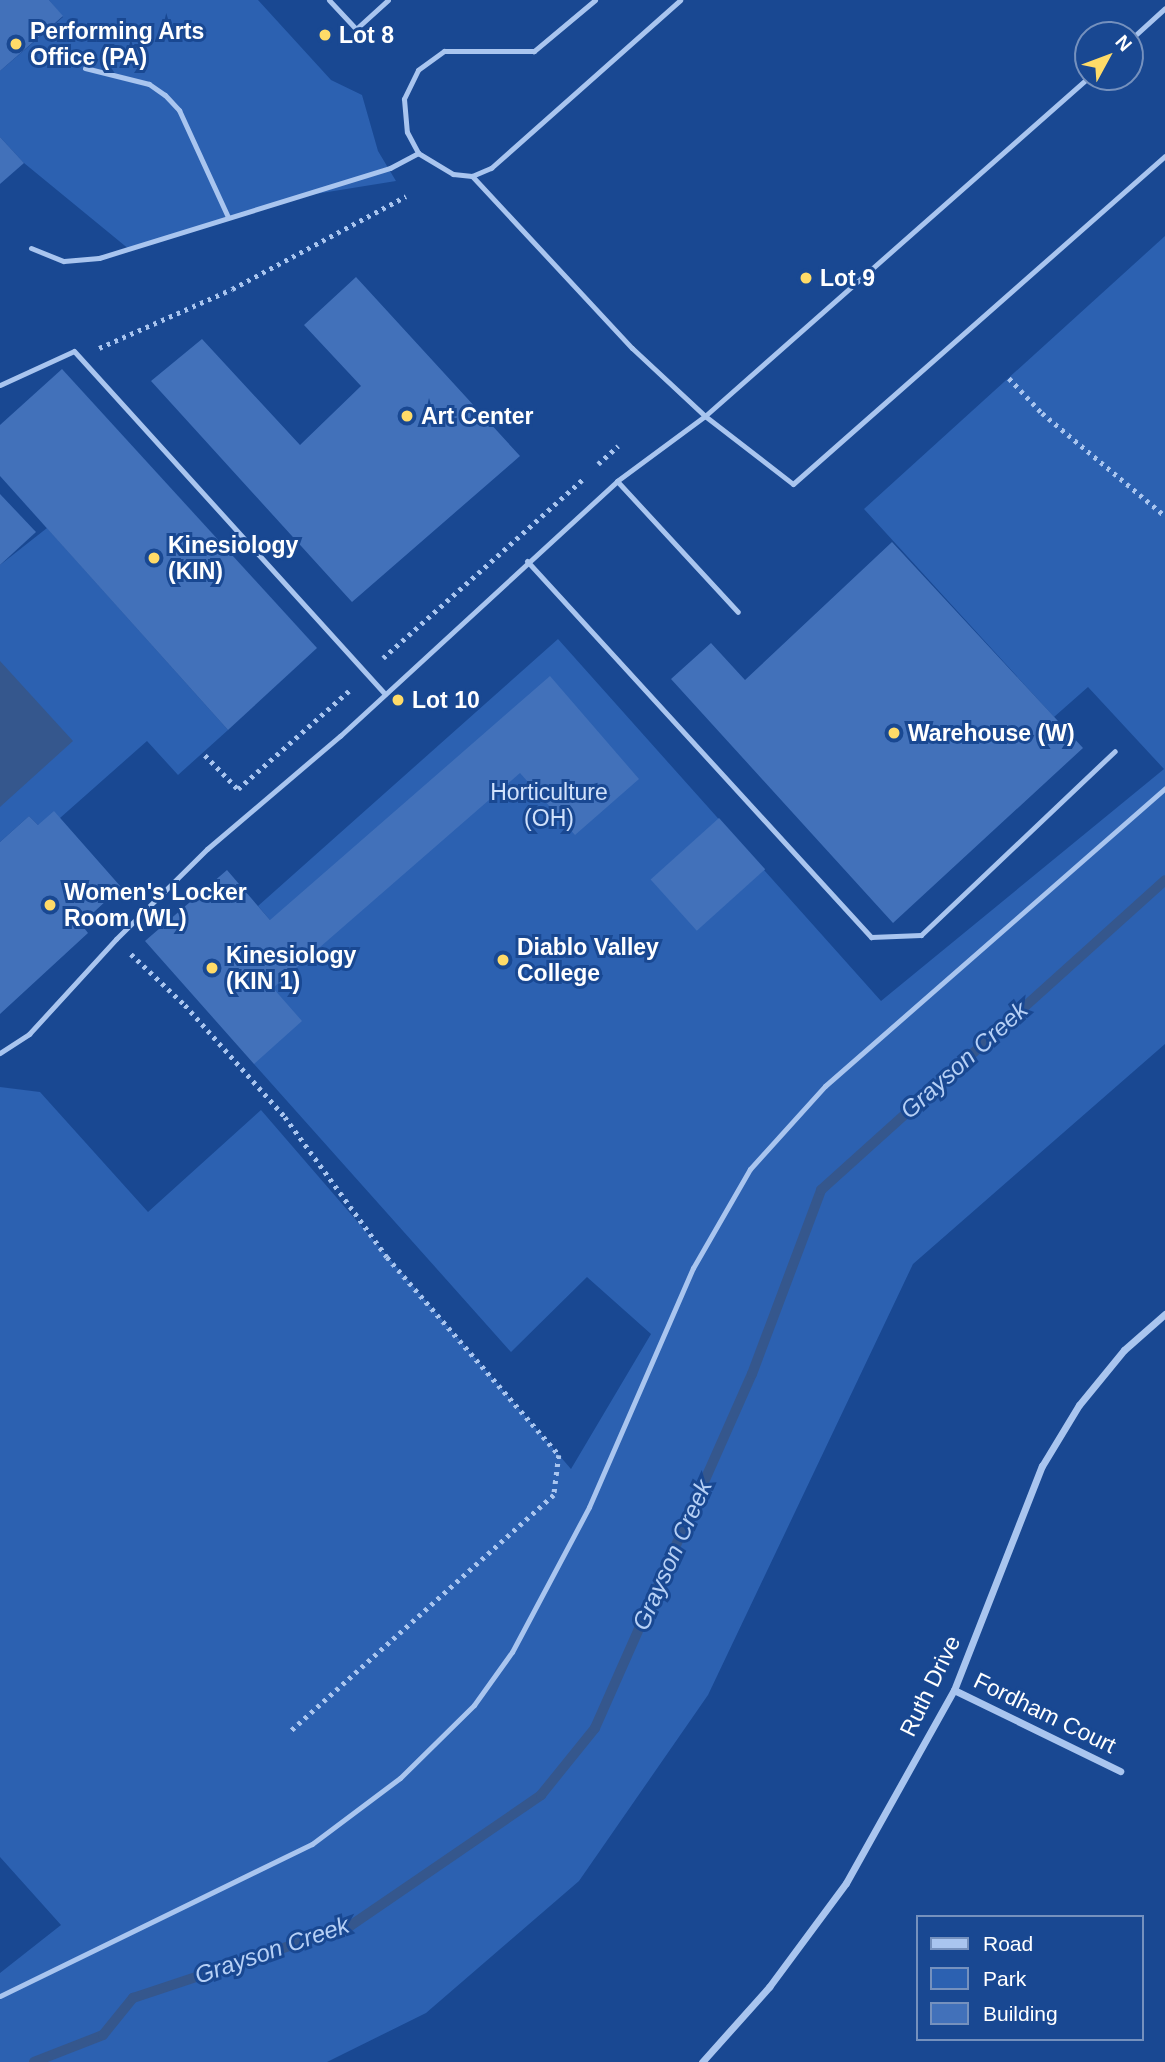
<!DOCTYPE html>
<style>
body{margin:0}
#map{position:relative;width:1165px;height:2062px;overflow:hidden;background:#194892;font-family:Arial,sans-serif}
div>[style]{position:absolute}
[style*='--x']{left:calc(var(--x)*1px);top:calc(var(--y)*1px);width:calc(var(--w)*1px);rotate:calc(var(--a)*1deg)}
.green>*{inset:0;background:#2c61b1}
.water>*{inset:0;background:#35578d}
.stream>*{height:10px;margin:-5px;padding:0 5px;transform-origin:5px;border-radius:5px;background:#35578d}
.building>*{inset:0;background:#4271ba;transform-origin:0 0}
.path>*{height:4.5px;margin-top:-2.25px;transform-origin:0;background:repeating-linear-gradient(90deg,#a9c5ef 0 3.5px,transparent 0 8.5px)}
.lane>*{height:5px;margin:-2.5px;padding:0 2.5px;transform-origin:2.5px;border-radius:2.5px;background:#a9c5ef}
.street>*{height:7px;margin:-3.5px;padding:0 3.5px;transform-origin:3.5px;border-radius:3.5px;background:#a9c5ef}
.dots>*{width:19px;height:19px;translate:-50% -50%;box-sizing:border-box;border:4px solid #194892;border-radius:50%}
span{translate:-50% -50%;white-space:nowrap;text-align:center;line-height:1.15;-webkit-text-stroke:6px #194892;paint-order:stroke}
.poi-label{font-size:23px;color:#fff;font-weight:700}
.left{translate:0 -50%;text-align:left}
.park-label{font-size:23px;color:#d0e1fb}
.street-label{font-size:23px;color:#fff}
.water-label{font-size:24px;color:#b6d0f6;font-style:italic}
.legend{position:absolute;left:916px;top:1915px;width:228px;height:126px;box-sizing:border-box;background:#194892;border:2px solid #7591be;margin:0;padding:9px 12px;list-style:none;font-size:21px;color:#fff}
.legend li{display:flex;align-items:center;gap:14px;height:35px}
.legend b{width:35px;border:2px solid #7591be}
.north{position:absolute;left:1074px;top:21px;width:70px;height:70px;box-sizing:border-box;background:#194892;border:2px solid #7591be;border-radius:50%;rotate:49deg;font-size:19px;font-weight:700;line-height:28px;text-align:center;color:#fff}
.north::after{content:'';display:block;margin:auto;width:24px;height:32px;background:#ffdb68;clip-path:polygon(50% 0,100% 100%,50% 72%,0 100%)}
</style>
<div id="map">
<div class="green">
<i style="clip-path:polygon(49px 0,258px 0,331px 80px,362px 95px,378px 151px,396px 181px,309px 195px,130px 250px,24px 163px,0 137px,0 71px,63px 17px)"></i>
<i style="clip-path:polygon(1165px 236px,1165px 1044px,913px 1264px,708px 1695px,579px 1881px,426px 2013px,327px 2062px,0 2062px,0 1973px,61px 1925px,0 1857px,0 1087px,40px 1092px,148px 1212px,261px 1110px,571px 1469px,651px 1334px,587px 1277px,511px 1352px,254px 1064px,238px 948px,270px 920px,258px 906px,558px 639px,881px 1001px,1164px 769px,1088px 687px,1054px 717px,864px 509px)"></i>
<i style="clip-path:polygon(47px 528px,228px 730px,178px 775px,147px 741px,60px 818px,38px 825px,29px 816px,0 842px,0 565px)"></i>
</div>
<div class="water">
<i style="clip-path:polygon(0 661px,73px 741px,0 807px)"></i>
</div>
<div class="stream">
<i style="--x:34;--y:2062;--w:74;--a:-21.4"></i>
<i style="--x:103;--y:2035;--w:48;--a:-51"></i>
<i style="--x:133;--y:1998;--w:229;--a:-18.4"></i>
<i style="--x:350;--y:1926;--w:232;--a:-34.4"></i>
<i style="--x:541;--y:1795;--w:86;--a:-51.1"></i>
<i style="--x:595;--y:1728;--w:387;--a:-66.1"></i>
<i style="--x:752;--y:1374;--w:197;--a:-69.4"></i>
<i style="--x:821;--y:1190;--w:463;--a:-42"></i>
</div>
<div class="building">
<i style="clip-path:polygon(0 0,49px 0,63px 16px,0 71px)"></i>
<i style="clip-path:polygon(0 137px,24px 163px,0 184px)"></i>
<i style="clip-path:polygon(356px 277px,520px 456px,352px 602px,151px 381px,202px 339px,300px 445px,361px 386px,304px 325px)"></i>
<i style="clip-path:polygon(62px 369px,317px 648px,228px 730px,0 476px,0 425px)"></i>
<i style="clip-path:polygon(0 494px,36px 532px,0 565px)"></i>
<i style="clip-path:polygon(892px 542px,1083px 748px,893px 923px,671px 679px,711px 643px,745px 680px)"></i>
<i style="clip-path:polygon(550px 676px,639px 779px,575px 835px,520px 773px,273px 988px,302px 1021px,254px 1064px,145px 941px,227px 870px,270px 920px)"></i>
<i style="clip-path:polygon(54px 811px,121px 887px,81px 924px,88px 933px,0 1014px,0 842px,29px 816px,38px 825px)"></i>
<i style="left:719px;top:818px;width:69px;height:92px;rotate:48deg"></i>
</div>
<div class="path">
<i style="--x:99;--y:348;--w:145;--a:-23.9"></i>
<i style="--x:232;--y:289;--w:197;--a:-28.1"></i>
<i style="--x:1009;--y:378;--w:48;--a:46.7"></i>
<i style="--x:1042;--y:413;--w:160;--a:39.9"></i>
<i style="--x:598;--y:464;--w:27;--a:-42"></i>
<i style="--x:383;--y:658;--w:267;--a:-41.8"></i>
<i style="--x:205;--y:755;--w:47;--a:45.9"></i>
<i style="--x:238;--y:789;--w:151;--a:-41.5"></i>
<i style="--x:131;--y:954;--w:74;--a:43.4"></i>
<i style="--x:185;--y:1005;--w:150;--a:48.2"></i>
<i style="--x:285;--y:1117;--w:173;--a:53.9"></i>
<i style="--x:387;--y:1257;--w:262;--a:49"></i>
<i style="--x:559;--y:1455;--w:40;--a:97.1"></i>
<i style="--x:554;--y:1495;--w:356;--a:138.1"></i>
</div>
<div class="lane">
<i style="--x:329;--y:0;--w:40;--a:47"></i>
<i style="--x:356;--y:29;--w:43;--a:-42.2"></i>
<i style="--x:595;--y:0;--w:80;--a:140.1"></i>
<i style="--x:534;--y:51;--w:90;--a:180"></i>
<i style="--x:444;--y:51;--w:32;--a:144"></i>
<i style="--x:418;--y:70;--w:32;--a:116"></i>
<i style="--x:404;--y:99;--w:33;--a:85"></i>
<i style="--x:407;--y:132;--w:24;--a:62"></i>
<i style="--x:418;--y:153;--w:41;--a:31"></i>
<i style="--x:453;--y:174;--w:19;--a:6"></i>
<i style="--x:472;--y:176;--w:21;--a:-23"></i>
<i style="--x:491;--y:168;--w:253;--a:-41.6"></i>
<i style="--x:1130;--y:40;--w:47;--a:-42.4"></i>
<i style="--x:85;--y:68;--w:66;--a:14"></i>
<i style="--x:149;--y:84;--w:19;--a:35"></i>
<i style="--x:165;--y:95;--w:21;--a:47"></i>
<i style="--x:179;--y:110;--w:118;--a:65.4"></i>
<i style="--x:472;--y:176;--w:235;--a:47.1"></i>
<i style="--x:632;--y:348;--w:100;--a:43"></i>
<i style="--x:705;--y:416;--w:111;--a:37.7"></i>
<i style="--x:793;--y:484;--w:496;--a:-41.4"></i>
<i style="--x:31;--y:248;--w:35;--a:22"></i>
<i style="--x:64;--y:261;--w:35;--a:-5"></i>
<i style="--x:99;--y:258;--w:305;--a:-17.2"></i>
<i style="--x:390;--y:168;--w:32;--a:-28"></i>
<i style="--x:0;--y:385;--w:81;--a:-24.7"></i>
<i style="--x:74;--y:351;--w:463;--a:47.8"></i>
<i style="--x:617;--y:481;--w:178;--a:47.3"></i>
<i style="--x:527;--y:561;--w:510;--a:47.54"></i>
<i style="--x:871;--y:937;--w:50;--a:-2.3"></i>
<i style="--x:921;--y:935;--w:267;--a:-43.5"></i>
<i style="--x:0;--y:1053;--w:35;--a:-33"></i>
<i style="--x:29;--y:1034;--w:129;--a:-47.5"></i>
<i style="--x:116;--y:939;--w:128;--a:-44.7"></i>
<i style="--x:207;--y:849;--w:175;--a:-40.4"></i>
<i style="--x:340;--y:736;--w:377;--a:-42.6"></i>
<i style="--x:617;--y:481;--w:109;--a:-36.5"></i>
<i style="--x:705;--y:416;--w:512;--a:-41.44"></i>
<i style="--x:0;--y:1996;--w:347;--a:-26"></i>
<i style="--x:312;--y:1844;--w:110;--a:-36.9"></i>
<i style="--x:400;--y:1778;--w:104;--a:-44.6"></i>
<i style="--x:474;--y:1705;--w:65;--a:-54.4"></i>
<i style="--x:512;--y:1652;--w:164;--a:-62"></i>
<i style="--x:589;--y:1507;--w:261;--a:-66.5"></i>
<i style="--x:693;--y:1268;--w:114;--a:-60.1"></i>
<i style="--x:750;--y:1169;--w:112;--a:-47.9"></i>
<i style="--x:825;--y:1086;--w:452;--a:-41.2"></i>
</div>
<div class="street">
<i style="--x:954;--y:1690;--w:185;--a:26"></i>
<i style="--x:702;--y:2062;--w:101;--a:-48.2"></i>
<i style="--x:769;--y:1987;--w:129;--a:-53.5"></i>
<i style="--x:846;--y:1883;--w:221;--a:-60.8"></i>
<i style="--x:954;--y:1690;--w:241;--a:-68.6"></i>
<i style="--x:1042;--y:1466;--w:71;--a:-58.8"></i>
<i style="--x:1079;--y:1405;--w:71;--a:-50.7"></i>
<i style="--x:1124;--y:1350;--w:55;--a:-41.3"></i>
</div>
<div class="dots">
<i style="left:325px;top:35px;background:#ffdb68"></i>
<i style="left:16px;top:44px;background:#ffdb68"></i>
<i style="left:806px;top:278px;background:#ffdb68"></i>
<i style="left:407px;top:416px;background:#ffdb68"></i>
<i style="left:154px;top:558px;background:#ffdb68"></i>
<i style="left:398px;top:700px;background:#ffdb68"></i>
<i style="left:894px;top:733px;background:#ffdb68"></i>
<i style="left:50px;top:905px;background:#ffdb68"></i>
<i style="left:503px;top:960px;background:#ffdb68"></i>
<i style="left:212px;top:968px;background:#ffdb68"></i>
</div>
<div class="poi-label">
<span class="left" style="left:30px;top:44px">Performing Arts<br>Office (PA)</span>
<span class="left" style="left:339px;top:35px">Lot 8</span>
<span class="left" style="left:820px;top:278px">Lot 9</span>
<span class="left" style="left:421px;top:416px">Art Center</span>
<span class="left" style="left:168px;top:558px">Kinesiology<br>(KIN)</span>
<span class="left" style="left:412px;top:700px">Lot 10</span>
<span class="left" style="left:908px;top:733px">Warehouse (W)</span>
<span class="left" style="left:64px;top:905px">Women's Locker<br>Room (WL)</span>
<span class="left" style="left:517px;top:960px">Diablo Valley<br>College</span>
<span class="left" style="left:226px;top:968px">Kinesiology<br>(KIN 1)</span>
</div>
<div class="park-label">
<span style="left:549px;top:805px">Horticulture<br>(OH)</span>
</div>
<div class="street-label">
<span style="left:930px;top:1686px;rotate:-64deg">Ruth Drive</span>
<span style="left:1045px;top:1713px;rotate:26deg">Fordham Court</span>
</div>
<div class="water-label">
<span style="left:964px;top:1060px;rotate:-42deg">Grayson Creek</span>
<span style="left:672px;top:1555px;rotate:-66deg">Grayson Creek</span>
<span style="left:272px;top:1950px;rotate:-19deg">Grayson Creek</span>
</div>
<ul class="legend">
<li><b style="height:9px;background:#a9c5ef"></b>Road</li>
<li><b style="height:19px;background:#2c61b1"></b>Park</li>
<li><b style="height:19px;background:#4271ba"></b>Building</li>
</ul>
<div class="north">N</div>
</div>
